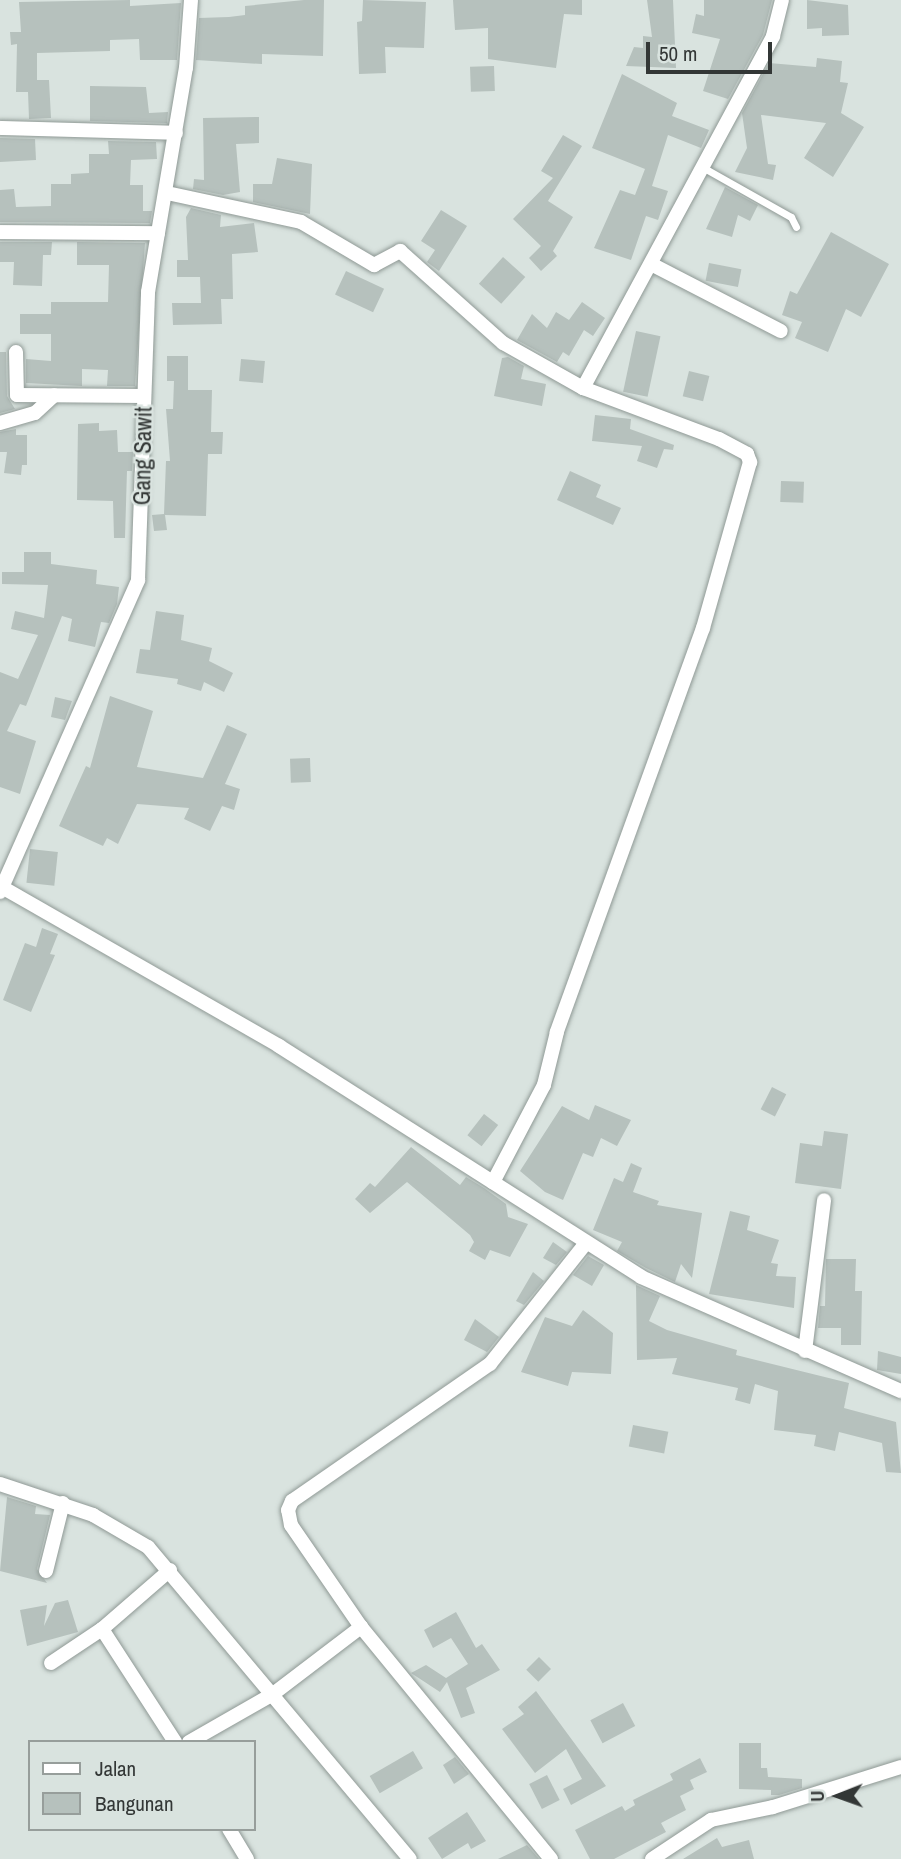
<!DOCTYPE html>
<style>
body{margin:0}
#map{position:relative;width:901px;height:1859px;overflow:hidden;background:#d9e3df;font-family:"Archivo Narrow",sans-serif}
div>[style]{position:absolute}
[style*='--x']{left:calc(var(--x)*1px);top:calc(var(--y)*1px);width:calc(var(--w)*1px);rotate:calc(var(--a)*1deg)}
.building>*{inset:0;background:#b6c1bd;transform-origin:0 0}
.roads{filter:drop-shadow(0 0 2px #8f9995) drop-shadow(0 0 2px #8f9995)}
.lane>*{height:7px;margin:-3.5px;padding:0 3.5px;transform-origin:3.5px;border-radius:3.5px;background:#fff}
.street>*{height:14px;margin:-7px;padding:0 7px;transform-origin:7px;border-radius:7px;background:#fff}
span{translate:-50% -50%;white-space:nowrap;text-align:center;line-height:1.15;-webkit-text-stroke:5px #d9e3df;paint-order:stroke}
.street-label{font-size:23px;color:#333736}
.legend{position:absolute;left:28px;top:1740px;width:228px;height:91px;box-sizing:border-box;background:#d9e3df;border:2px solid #979e9b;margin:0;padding:9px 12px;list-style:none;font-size:21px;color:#333736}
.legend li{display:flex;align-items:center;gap:14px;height:35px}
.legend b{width:35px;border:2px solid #979e9b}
.north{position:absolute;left:803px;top:1761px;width:70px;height:70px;-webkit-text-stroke:5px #d9e3df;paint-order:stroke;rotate:269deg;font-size:19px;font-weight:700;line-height:28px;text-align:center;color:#333736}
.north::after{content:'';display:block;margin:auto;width:24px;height:32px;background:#333736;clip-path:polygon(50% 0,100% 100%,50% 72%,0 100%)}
.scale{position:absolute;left:646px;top:42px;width:126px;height:32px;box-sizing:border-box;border:4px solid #333736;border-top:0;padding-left:9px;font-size:21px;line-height:24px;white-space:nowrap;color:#333736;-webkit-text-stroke:5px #d9e3df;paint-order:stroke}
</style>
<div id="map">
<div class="building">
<i style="clip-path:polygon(130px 0,130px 6px,181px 3px,177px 60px,140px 60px,139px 39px,110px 40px,110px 51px,37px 53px,37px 80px,49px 80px,51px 118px,29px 119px,28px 92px,16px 92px,17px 44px,11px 45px,10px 32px,21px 32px,19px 2px)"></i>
<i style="clip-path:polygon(304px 0,324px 0,323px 56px,262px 54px,262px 64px,196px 60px,199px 18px,229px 17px,245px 15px,245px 6px)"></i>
<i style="clip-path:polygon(363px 0,426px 2px,424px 48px,385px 47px,386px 73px,359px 74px,357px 22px,362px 21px)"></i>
<i style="clip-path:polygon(453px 0,582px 0,582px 15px,564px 14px,556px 68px,488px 59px,488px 28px,455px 30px)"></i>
<i style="clip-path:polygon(647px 0,673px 0,676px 68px,626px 66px,634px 47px,643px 48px,643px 36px,652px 37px)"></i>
<i style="clip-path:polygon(704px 0,772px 0,763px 35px,728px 99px,703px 91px,720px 39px,692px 33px,696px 14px,704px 16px)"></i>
<i style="clip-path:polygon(807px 0,848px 5px,849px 35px,822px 36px,822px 28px,807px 29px)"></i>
<i style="clip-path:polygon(817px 58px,842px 61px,840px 82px,848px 83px,841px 113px,864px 127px,833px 177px,804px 158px,826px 123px,761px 115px,768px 164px,776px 165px,773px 180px,735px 172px,747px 148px,742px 113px,769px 63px,816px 67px)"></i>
<i style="left:494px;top:66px;width:25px;height:24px;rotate:88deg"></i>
<i style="clip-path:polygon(622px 74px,677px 103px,672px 116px,709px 130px,701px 148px,668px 135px,652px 186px,668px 191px,658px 220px,646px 216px,631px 260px,594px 248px,620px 190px,635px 195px,645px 169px,592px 148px)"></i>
<i style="clip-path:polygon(90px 86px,146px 87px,149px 113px,168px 112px,167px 123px,90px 121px)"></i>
<i style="clip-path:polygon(259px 117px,259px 143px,236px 144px,240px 192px,223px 195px,193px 189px,194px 179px,204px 180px,203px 118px)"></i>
<i style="clip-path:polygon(563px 135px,582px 146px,548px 201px,573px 217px,553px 251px,557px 256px,541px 271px,529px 258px,541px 246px,513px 219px,553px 178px,541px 171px)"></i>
<i style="clip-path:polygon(0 138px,35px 139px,36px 160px,0 162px)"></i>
<i style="clip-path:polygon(108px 141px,156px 142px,157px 159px,131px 160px,130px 185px,143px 185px,143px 211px,152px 211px,150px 223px,0 222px,0 190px,14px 189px,16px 207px,51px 206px,51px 184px,71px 184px,71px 174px,89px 173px,89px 154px,109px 154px)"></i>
<i style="clip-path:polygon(277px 158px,312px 164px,310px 214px,253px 202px,253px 184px,272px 184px)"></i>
<i style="clip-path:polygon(725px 187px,758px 205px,750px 221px,738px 215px,732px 237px,706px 229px)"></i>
<i style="clip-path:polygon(191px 208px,221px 215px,220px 227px,254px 223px,258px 252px,232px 254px,233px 299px,221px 299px,222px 324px,173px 325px,172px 303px,201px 303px,200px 277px,177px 277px,177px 260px,188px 260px,186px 217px)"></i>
<i style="clip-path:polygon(441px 210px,467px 226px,439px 271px,427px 262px,435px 250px,421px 241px)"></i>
<i style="clip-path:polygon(831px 232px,889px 264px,861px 317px,846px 309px,828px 352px,795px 338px,802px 322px,782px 315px,790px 291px,797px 294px)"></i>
<i style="clip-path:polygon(0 242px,52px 242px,51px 255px,43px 255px,42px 286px,13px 285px,14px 262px,0 262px)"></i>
<i style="clip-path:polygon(77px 242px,145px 243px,135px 386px,107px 386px,108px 370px,82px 369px,82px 386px,26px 383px,26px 359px,51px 361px,51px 334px,20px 334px,20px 314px,51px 314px,51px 302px,108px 302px,109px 265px,77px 265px)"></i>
<i style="left:503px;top:257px;width:30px;height:36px;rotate:42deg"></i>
<i style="left:709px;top:263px;width:33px;height:18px;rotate:11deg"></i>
<i style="left:346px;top:271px;width:42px;height:26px;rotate:25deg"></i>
<i style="clip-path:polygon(582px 302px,605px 318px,593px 336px,584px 330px,569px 356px,563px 352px,557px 362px,517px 340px,532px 314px,547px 328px,556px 312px,569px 320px)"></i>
<i style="left:636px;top:331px;width:25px;height:62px;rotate:12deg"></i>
<i style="clip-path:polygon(0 352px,6px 352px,7px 396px,15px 409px,0 413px)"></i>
<i style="clip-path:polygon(167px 356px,188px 356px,188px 390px,212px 390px,211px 432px,223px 432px,222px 454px,208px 454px,206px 516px,165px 515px,167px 530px,154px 531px,152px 515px,164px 514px,166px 461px,170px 461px,166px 409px,173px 409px,174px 381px,167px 381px)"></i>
<i style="clip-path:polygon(508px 357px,524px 366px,521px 379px,546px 384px,542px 406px,494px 396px,502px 358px)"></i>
<i style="left:241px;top:359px;width:24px;height:22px;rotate:5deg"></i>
<i style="left:689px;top:371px;width:21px;height:26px;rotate:14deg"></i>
<i style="clip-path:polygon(595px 415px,631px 419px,630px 429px,674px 445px,673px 450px,664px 449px,657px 468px,637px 461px,642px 446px,592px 441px)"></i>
<i style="clip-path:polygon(99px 423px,99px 431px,117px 430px,118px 452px,133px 452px,132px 471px,127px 471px,125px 538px,114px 538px,113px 501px,77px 500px,78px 424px)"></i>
<i style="clip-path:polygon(16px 429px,16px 435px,27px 435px,27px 465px,22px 465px,21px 475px,4px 473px,7px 452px,0 452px,0 432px)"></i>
<i style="clip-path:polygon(570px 471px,601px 485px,596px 497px,621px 508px,613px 525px,557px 500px)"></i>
<i style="left:781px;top:481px;width:23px;height:21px;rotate:2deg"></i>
<i style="clip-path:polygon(24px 552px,51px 552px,51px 564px,97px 570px,96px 584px,119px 587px,117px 604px,109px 623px,101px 622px,95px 647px,68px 641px,72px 619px,62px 616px,26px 706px,20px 704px,7px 731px,36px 741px,20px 794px,0 787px,0 672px,18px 679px,38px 635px,11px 629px,15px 611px,44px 618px,48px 585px,2px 584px,2px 572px,24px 572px)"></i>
<i style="clip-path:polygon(156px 611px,184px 615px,181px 640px,212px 648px,209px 661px,233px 673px,224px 692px,204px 682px,201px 691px,177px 684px,178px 679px,136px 673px,140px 649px,150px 650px)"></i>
<i style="clip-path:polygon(110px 696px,153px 711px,137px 767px,203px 778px,227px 725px,247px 734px,225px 784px,240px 789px,234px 810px,222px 806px,210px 831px,184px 819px,189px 808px,137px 804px,118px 844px,107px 838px,103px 846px,59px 826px,86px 766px,90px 768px)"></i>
<i style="clip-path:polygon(55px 697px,72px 701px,65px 720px,51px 717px)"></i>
<i style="left:310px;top:758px;width:24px;height:20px;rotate:88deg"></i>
<i style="left:30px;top:849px;width:28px;height:34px;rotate:6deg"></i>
<i style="clip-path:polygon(42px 928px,58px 934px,50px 954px,55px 955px,31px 1012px,3px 1000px,25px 943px,36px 947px)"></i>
<i style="left:772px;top:1087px;width:16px;height:25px;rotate:27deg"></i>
<i style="clip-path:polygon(595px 1105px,631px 1120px,617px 1146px,601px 1138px,593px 1157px,583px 1153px,563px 1200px,545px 1192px,520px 1171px,562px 1106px,589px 1120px)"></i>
<i style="left:484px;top:1114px;width:18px;height:27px;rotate:38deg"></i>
<i style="clip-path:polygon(824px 1131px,848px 1134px,841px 1189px,795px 1183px,800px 1143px,822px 1146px)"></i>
<i style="clip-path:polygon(411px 1147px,460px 1185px,466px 1177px,484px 1188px,506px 1204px,508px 1217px,528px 1224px,510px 1257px,490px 1250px,485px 1260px,469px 1251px,474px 1242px,470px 1235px,407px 1182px,370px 1213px,355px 1199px,370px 1183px,375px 1187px)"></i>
<i style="clip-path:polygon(631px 1163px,642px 1168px,633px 1192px,659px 1201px,657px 1205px,702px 1213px,692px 1278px,681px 1264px,675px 1282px,646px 1268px,617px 1251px,622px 1242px,593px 1230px,614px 1178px,623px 1182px)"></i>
<i style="clip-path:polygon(730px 1211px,750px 1216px,747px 1230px,779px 1240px,771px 1263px,778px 1264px,776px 1276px,796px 1277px,794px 1308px,709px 1294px)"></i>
<i style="clip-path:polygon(553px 1242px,567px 1252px,556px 1265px,543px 1258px)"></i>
<i style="clip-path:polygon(588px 1256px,604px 1265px,592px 1286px,573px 1275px)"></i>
<i style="clip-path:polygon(826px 1259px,856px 1259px,855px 1291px,862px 1291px,861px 1345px,841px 1345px,841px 1328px,818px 1328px,820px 1306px,825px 1306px)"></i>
<i style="clip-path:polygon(533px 1272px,544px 1281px,524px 1305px,516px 1301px)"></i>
<i style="clip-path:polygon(636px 1285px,660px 1296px,649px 1321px,667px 1330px,737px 1350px,736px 1355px,849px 1383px,844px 1408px,896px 1422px,901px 1473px,886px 1472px,882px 1443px,839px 1432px,835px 1451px,814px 1446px,816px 1435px,774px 1430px,778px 1391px,755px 1384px,750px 1404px,735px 1400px,738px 1388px,672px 1374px,677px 1358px,637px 1360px)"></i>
<i style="clip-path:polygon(583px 1310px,613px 1333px,611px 1374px,572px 1372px,568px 1386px,521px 1372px,545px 1317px,572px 1326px)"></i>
<i style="clip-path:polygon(475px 1319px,499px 1337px,487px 1352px,464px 1340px)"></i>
<i style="clip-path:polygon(878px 1351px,901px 1357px,901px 1374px,877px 1370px)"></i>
<i style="left:633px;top:1425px;width:36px;height:22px;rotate:11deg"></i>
<i style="clip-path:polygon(7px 1497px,36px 1506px,35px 1514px,50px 1515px,37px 1569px,47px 1583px,0 1571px)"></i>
<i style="clip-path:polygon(68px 1600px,78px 1632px,27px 1646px,20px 1610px,47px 1605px,44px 1626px,55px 1603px)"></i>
<i style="clip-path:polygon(456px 1612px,476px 1648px,482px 1644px,500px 1670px,466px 1688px,475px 1713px,461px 1718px,447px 1682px,440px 1692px,411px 1673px,426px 1665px,446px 1678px,468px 1664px,451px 1638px,433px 1648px,424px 1630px)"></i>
<i style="left:539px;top:1657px;width:17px;height:18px;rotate:45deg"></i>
<i style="clip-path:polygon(536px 1691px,606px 1786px,571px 1805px,563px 1789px,582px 1779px,566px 1749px,535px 1773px,502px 1729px,524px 1714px,518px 1707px)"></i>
<i style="left:623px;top:1703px;width:26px;height:37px;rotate:62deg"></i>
<i style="clip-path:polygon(739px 1743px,761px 1743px,761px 1768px,767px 1768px,768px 1777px,802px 1779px,802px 1788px,779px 1795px,771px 1795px,771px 1790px,739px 1789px)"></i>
<i style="left:413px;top:1751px;width:20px;height:50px;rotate:60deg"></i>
<i style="clip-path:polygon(455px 1757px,469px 1774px,454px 1784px,443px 1765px)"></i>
<i style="clip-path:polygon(700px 1758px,707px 1772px,690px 1780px,694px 1789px,680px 1796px,686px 1810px,661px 1823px,666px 1832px,614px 1859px,590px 1859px,575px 1830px,622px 1806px,625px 1811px,635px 1805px,633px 1800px,673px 1780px,670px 1774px)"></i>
<i style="left:547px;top:1775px;width:28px;height:20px;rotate:63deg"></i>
<i style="clip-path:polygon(467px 1812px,486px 1841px,471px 1849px,468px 1843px,442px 1859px,428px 1838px)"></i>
<i style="clip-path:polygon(717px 1838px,722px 1847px,749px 1840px,754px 1859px,683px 1859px)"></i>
<i style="clip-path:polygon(527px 1845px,539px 1859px,498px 1859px)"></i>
</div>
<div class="roads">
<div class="lane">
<i style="--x:704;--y:168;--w:100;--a:29.4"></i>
<i style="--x:791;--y:217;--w:11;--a:63"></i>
</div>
<div class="street">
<i style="--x:0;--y:128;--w:176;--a:1.6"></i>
<i style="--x:167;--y:193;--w:137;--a:12.2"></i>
<i style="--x:301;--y:222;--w:85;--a:30.5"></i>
<i style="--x:374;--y:265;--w:30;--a:-28"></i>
<i style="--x:400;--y:251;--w:138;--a:41.8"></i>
<i style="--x:503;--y:343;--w:92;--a:29.4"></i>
<i style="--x:583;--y:388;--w:145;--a:20.6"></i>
<i style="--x:719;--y:439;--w:32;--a:28"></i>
<i style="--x:747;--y:454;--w:9;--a:69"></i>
<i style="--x:750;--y:462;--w:173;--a:105.8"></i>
<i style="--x:703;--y:628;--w:430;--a:109.9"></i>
<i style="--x:557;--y:1032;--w:55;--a:103.8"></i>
<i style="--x:544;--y:1085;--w:110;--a:117.7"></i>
<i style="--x:0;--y:232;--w:158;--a:0.4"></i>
<i style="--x:651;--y:264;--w:146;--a:27.3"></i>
<i style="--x:16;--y:352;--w:43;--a:88.7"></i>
<i style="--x:17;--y:395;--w:127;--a:0.5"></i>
<i style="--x:583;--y:388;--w:400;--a:-61.6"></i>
<i style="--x:773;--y:36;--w:37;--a:-76"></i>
<i style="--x:0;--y:423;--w:36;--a:-16"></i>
<i style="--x:35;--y:413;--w:26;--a:-43"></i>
<i style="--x:0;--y:886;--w:322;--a:29.8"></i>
<i style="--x:279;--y:1046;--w:429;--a:32.5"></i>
<i style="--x:641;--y:1277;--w:284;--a:23.7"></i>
<i style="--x:0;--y:892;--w:341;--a:-66.1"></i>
<i style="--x:138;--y:580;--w:288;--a:-88"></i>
<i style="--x:148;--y:292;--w:227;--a:-80.4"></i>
<i style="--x:186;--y:68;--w:68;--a:-85.8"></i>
<i style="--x:805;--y:1351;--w:152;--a:-82.8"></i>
<i style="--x:0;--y:1484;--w:98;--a:18.4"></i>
<i style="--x:93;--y:1515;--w:64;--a:30.2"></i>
<i style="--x:148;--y:1547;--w:407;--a:50"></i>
<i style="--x:46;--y:1571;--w:70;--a:-76"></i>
<i style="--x:102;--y:1629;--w:135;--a:57.1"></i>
<i style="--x:51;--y:1663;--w:61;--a:-33.7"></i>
<i style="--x:102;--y:1629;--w:90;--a:-40.9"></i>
<i style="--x:189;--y:1742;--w:97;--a:-29.7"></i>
<i style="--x:273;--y:1694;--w:111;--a:-37.3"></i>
<i style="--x:229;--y:1829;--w:35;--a:59"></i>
<i style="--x:551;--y:1859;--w:300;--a:-129.3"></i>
<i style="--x:361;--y:1627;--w:124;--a:-124.5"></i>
<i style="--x:291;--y:1525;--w:15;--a:-101"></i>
<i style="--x:288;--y:1510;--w:10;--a:-66"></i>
<i style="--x:292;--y:1501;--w:241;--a:-34.7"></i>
<i style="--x:490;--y:1364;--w:154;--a:-51.6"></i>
<i style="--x:652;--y:1859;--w:71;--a:-33.5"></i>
<i style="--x:711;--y:1820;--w:63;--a:-11.8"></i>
<i style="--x:773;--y:1807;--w:134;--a:-17.4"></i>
</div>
</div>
<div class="street-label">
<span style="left:143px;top:456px;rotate:-89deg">Gang Sawit</span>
</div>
<ul class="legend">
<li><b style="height:9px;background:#fff"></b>Jalan</li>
<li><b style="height:19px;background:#b6c1bd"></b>Bangunan</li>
</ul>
<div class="north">U</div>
<div class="scale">50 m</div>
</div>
